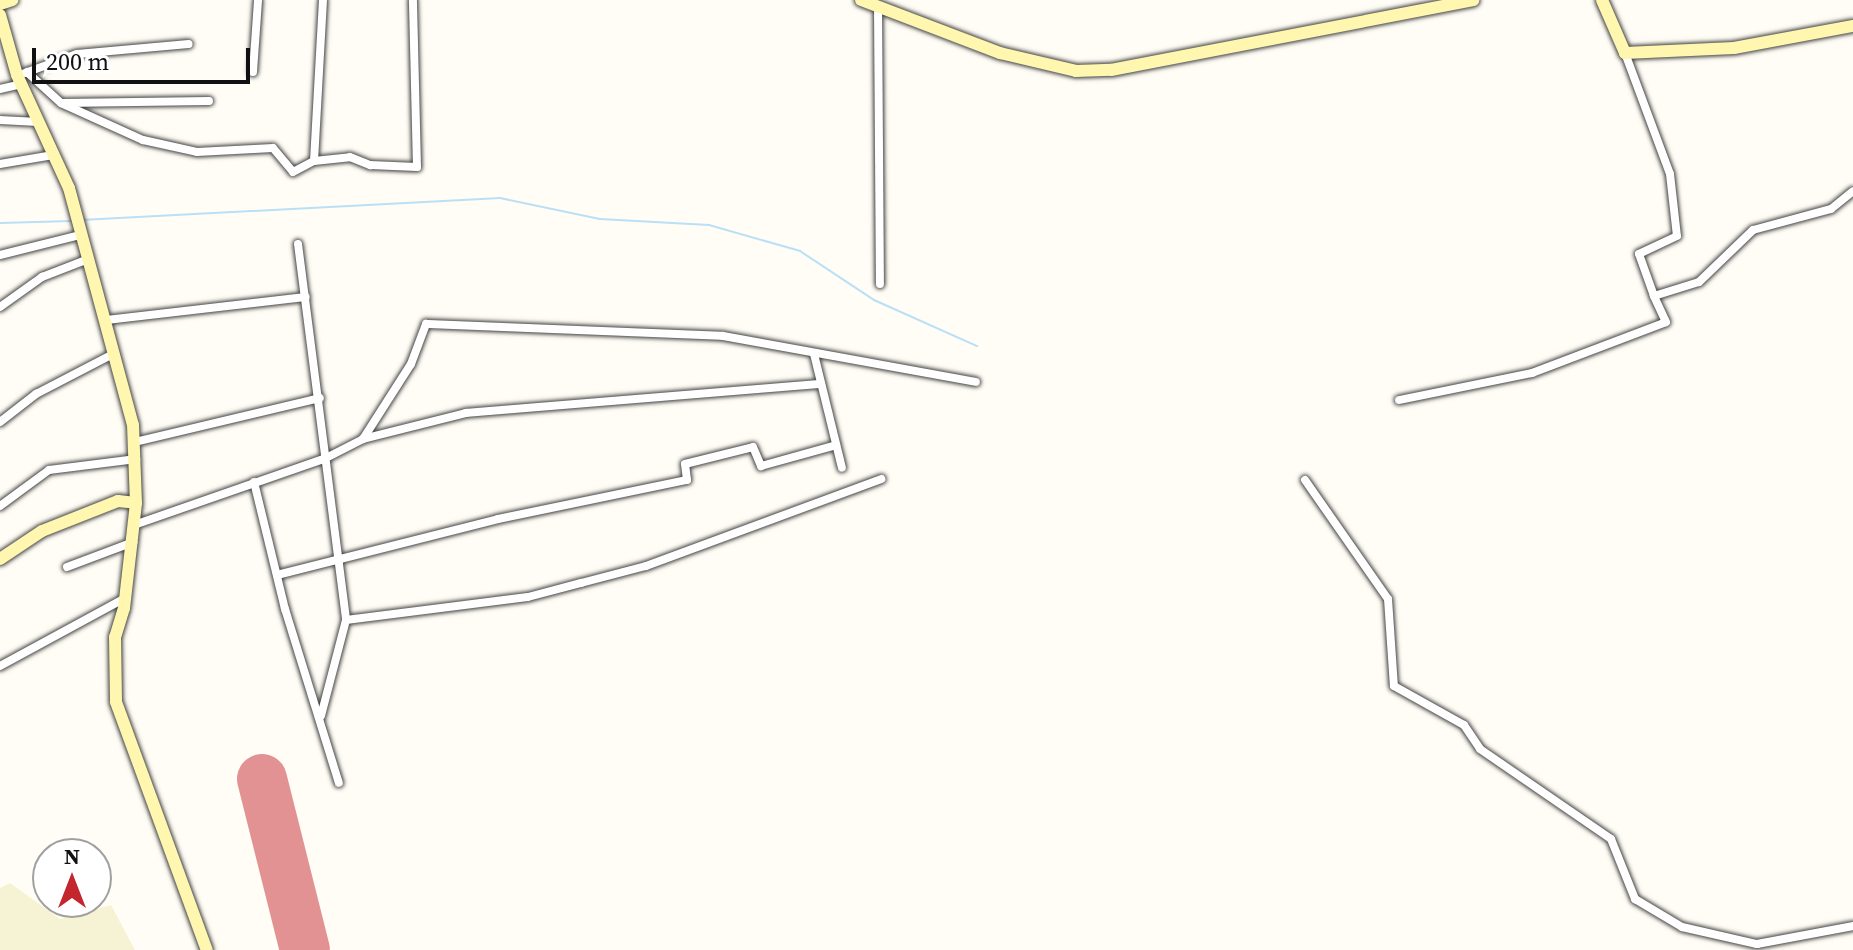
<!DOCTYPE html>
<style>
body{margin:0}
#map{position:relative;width:1853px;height:950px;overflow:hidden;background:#fffdf5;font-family:"Source Serif 4",serif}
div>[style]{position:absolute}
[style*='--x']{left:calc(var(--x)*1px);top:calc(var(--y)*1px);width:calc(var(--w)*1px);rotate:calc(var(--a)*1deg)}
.farmland>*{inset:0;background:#f6f3d4}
.stream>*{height:2px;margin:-1px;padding:0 1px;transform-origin:1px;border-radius:1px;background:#b9e0f7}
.runway>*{height:50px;margin:-25px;padding:0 25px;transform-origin:25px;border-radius:25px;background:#e29292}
.roads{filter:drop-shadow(0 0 2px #444) drop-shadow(0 0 2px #444)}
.street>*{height:8px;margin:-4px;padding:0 4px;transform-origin:4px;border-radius:4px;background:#fff}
.secondary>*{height:12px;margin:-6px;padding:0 6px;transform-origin:6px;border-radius:6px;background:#fff6b0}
span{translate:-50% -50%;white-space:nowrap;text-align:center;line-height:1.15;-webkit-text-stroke:8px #fff;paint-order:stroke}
.north{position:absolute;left:32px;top:838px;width:80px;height:80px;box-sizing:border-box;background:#fff;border:2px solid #a0a0a0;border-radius:50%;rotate:0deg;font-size:22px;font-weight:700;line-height:32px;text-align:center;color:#111}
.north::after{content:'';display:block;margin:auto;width:28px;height:36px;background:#c4262e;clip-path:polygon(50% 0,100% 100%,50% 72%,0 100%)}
.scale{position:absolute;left:32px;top:48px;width:218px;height:36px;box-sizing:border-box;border:4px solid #111;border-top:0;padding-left:10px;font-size:24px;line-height:28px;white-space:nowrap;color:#111;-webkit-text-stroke:6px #fff;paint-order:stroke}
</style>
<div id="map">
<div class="farmland">
<i style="clip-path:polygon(10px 883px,60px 919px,111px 905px,135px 950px,0 950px,0 888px)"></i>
</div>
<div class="stream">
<i style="--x:81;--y:220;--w:420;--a:-3"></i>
<i style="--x:500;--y:198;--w:102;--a:11.9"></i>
<i style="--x:600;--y:219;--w:109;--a:3.2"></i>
<i style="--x:709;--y:225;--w:95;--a:15.9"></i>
<i style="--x:800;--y:251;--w:89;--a:33.5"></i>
<i style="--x:874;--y:300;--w:113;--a:24.1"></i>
<i style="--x:0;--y:223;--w:71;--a:-1.6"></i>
</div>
<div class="runway">
<i style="--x:262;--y:779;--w:176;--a:75.9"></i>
</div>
<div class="roads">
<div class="street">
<i style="--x:878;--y:7;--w:277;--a:89.6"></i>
<i style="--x:1625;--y:53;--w:129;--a:69.6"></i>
<i style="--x:1670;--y:174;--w:62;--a:83.6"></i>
<i style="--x:1677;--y:236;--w:42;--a:154.7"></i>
<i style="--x:1639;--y:254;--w:45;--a:70.3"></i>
<i style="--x:27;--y:72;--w:46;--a:42.4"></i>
<i style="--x:61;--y:103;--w:90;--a:24.3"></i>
<i style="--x:143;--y:140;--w:55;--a:12.5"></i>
<i style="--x:197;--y:152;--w:76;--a:-3"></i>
<i style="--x:273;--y:148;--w:31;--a:50"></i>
<i style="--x:293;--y:172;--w:24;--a:-28"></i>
<i style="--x:314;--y:161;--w:36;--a:-6"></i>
<i style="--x:350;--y:157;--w:22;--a:22"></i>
<i style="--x:370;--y:165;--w:47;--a:2.4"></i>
<i style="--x:417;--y:167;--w:167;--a:-91.4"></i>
<i style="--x:253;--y:72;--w:72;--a:-86"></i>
<i style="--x:25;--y:73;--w:55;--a:-20.1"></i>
<i style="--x:77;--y:54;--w:112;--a:-5.1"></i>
<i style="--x:0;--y:89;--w:22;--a:-13"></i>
<i style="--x:62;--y:103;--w:147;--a:-0.8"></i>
<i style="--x:0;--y:120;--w:38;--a:3"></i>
<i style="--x:314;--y:161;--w:161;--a:-86.8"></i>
<i style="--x:0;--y:164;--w:54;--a:-9.6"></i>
<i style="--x:298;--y:244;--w:379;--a:82.7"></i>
<i style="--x:346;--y:620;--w:99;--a:104.6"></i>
<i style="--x:0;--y:255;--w:82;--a:-14"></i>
<i style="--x:0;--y:307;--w:52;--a:-35.5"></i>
<i style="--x:42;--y:277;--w:47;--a:-21.1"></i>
<i style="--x:106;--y:320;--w:201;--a:-6.6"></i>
<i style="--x:814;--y:354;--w:117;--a:76.2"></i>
<i style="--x:1399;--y:400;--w:136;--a:-11.5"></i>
<i style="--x:1532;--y:373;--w:143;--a:-20.8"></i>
<i style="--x:1666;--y:322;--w:29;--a:-115"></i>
<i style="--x:1654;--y:296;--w:47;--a:-17.3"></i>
<i style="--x:1699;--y:282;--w:75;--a:-43.9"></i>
<i style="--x:1753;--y:230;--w:81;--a:-15.1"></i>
<i style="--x:1831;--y:209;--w:28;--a:-39"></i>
<i style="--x:0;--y:422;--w:46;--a:-37.9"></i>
<i style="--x:36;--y:394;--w:89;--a:-27.4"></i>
<i style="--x:363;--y:439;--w:89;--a:-57.4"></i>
<i style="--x:411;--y:364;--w:43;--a:-69.4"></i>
<i style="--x:426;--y:324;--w:297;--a:2.3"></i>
<i style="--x:723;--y:336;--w:257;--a:10.3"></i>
<i style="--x:135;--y:442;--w:190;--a:-13.4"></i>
<i style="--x:1305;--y:480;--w:145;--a:55.1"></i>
<i style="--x:1388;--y:599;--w:87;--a:86.1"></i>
<i style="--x:1394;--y:686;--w:80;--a:29.1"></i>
<i style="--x:1464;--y:725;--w:29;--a:56"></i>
<i style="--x:1480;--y:749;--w:159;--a:34.5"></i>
<i style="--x:1611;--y:839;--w:65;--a:68.2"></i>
<i style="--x:1635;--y:899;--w:55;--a:30.8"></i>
<i style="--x:1682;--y:927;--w:77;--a:12.8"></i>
<i style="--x:1757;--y:944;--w:98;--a:-10.6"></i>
<i style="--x:254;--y:482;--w:131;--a:76.3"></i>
<i style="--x:285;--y:609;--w:182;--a:72.8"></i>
<i style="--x:0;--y:506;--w:61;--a:-36.3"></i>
<i style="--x:49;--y:470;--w:88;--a:-7.2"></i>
<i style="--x:134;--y:525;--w:201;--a:-19.2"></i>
<i style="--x:324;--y:459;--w:44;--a:-27.1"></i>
<i style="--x:363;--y:439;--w:106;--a:-14.2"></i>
<i style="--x:466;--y:413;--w:353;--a:-4.7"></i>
<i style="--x:67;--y:567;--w:71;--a:-20.7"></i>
<i style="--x:277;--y:575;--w:228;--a:-14.2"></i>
<i style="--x:498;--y:519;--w:193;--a:-11.7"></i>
<i style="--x:687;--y:480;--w:16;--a:-97"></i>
<i style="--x:685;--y:464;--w:70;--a:-14"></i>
<i style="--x:753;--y:447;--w:21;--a:67"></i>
<i style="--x:761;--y:466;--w:78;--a:-15.6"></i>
<i style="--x:346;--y:620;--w:183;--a:-7.2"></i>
<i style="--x:528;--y:597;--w:55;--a:-14.8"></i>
<i style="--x:581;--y:583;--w:67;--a:-14.7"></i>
<i style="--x:646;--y:566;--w:251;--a:-20.3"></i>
<i style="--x:0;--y:666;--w:142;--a:-28.5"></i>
</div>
<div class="secondary">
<i style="--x:861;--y:0;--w:149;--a:20.9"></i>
<i style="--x:1000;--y:53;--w:78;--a:13.3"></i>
<i style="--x:1076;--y:71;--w:35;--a:-2"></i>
<i style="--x:1111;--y:70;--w:369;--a:-10.9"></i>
<i style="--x:1602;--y:0;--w:58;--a:66.5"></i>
<i style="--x:1625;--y:53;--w:109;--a:-2.6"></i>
<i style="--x:1734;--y:48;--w:121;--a:-10.5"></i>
<i style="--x:0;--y:4;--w:13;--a:-18"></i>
<i style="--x:0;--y:15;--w:62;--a:74.2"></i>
<i style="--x:17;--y:75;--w:124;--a:65.3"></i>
<i style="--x:69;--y:188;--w:245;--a:74.9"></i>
<i style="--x:133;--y:425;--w:78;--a:87.8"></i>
<i style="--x:136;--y:503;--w:106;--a:96.5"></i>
<i style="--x:124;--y:608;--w:30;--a:107"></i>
<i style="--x:115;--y:637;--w:65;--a:89.1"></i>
<i style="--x:116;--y:702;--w:264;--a:69.9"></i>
<i style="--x:0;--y:559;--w:50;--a:-33.7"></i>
<i style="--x:42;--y:531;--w:82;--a:-21.5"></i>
<i style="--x:118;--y:501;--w:18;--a:6"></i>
</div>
</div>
<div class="north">N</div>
<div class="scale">200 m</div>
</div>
